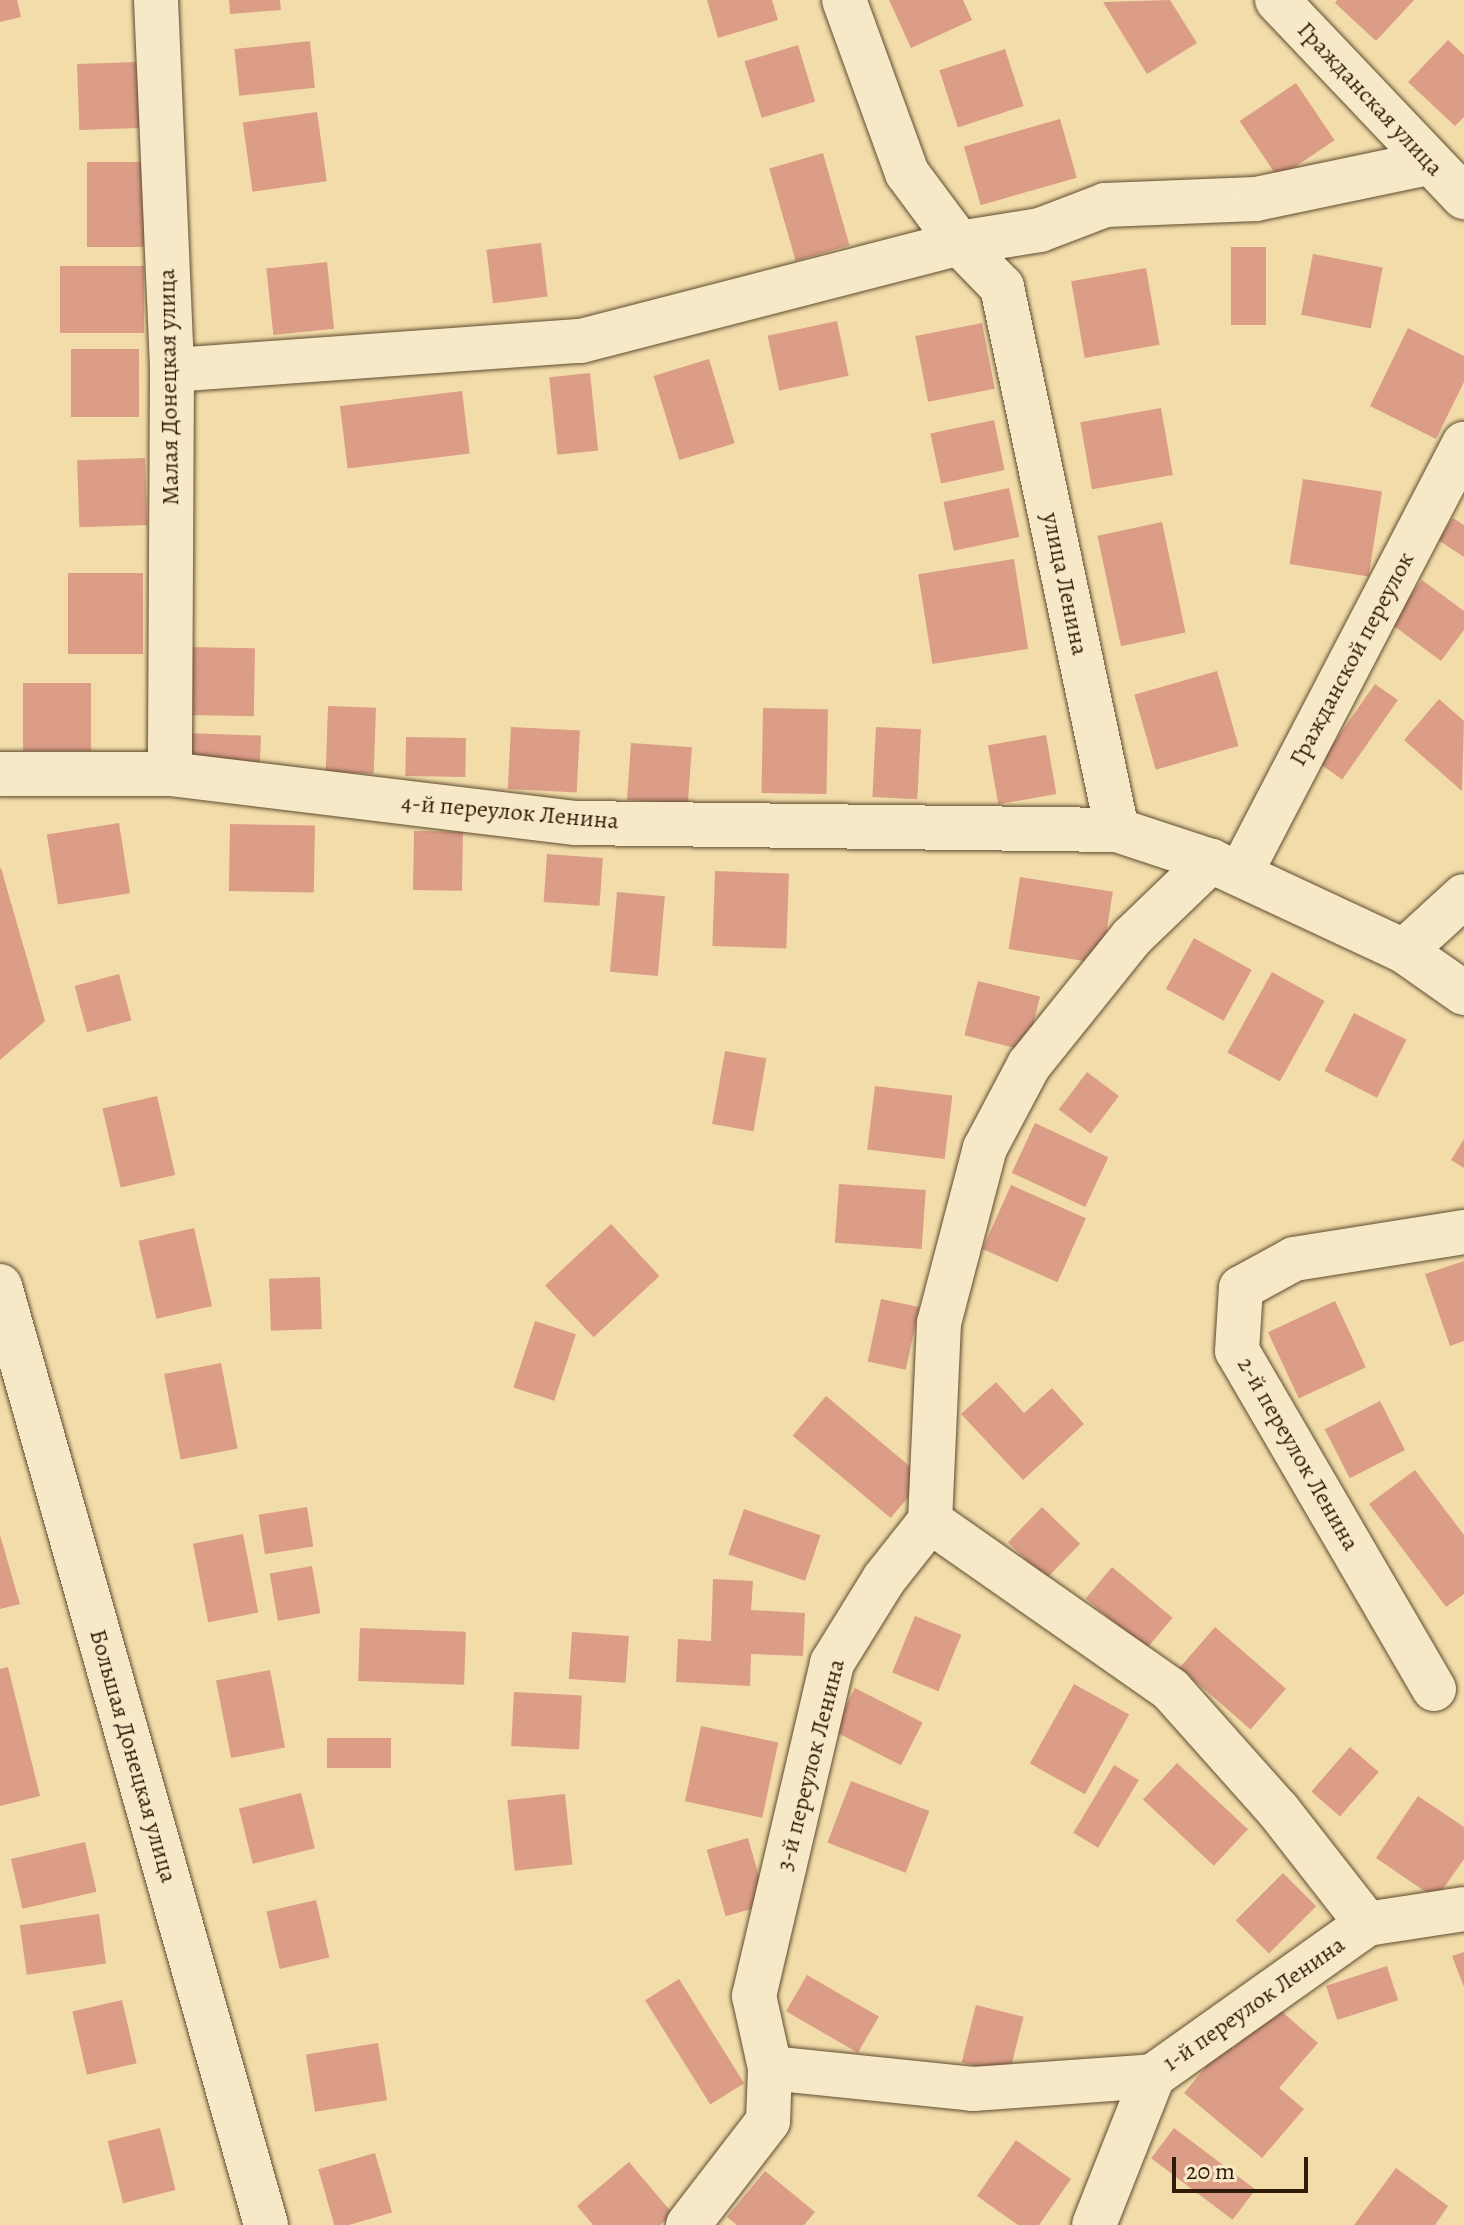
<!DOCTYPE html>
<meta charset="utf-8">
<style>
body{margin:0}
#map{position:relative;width:1464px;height:2225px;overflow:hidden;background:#f2ddaa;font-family:Alegreya,serif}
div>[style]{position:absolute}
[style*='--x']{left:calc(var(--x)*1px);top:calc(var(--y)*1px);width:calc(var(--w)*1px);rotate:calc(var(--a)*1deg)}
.building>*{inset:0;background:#dc9d87;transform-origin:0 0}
.roads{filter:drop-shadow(0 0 2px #604c31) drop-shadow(0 0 2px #604c31)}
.street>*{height:44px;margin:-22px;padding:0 22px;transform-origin:22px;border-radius:22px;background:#f7e9c8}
.secondary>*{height:44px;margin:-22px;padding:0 22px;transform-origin:22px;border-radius:22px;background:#f7e9c8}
span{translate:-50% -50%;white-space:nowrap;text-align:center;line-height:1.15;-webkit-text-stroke:8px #f7e9c8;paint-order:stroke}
.street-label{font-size:24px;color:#301b09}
.scale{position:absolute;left:1172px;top:2157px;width:136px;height:36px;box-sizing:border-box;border:4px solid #301b09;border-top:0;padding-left:10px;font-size:24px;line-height:28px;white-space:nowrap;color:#301b09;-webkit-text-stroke:6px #f7e9c8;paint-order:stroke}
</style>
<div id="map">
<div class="building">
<i style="clip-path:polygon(0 0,17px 0,21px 17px,0 22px)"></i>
<i style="clip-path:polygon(229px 0,280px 0,281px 10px,230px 14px)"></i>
<i style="clip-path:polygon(707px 0,772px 0,778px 20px,718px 38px)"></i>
<i style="clip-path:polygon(889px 0,963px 0,972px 20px,911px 48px)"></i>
<i style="clip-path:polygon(1170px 0,1197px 43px,1147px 74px,1103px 2px)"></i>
<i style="clip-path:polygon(1337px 0,1414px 0,1376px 41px,1335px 3px)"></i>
<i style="clip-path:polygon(1448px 40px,1464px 55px,1464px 117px,1455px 126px,1408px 82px)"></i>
<i style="left:310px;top:41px;width:47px;height:76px;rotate:84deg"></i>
<i style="left:798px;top:45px;width:59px;height:56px;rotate:73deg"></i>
<i style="left:1005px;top:49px;width:60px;height:69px;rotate:72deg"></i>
<i style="left:137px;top:62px;width:66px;height:60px;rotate:88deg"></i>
<i style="left:1296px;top:83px;width:69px;height:68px;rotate:56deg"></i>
<i style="left:317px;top:112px;width:70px;height:75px;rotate:82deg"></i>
<i style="left:1060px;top:119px;width:61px;height:100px;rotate:74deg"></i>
<i style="left:823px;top:153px;width:96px;height:56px;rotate:74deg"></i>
<i style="left:87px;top:162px;width:57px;height:85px"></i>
<i style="left:541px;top:243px;width:54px;height:55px;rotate:83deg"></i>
<i style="left:1231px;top:247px;width:35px;height:78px"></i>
<i style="left:1313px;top:254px;width:71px;height:62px;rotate:11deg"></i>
<i style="left:327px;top:262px;width:67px;height:61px;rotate:84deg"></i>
<i style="left:60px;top:266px;width:84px;height:67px"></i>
<i style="left:1146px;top:268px;width:78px;height:76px;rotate:80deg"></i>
<i style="left:837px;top:321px;width:56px;height:71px;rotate:78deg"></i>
<i style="left:982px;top:323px;width:67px;height:68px;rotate:79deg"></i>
<i style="clip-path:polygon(1408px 328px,1464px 356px,1464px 382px,1436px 439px,1370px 406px)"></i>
<i style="left:71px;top:349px;width:68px;height:68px"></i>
<i style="left:709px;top:359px;width:88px;height:58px;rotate:73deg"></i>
<i style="left:590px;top:373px;width:78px;height:41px;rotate:84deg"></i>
<i style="left:462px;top:391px;width:63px;height:123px;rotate:83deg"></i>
<i style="left:1161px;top:408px;width:68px;height:82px;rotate:80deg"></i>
<i style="left:994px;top:420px;width:51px;height:65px;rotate:78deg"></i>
<i style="left:145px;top:458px;width:67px;height:68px;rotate:88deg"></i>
<i style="left:1303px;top:479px;width:80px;height:86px;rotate:9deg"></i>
<i style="left:1009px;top:488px;width:50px;height:67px;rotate:78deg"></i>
<i style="clip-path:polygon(1453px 518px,1464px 525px,1464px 557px,1438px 540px)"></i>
<i style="left:1162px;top:522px;width:113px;height:66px;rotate:78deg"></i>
<i style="left:1014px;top:559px;width:91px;height:97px;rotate:81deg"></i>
<i style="left:68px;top:573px;width:75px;height:81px"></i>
<i style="clip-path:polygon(1422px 580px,1464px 611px,1464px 630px,1441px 661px,1390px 623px)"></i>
<i style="left:187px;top:647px;width:68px;height:68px;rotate:1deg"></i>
<i style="left:1217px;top:671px;width:78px;height:86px;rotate:74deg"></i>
<i style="left:23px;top:683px;width:68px;height:68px"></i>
<i style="left:1375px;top:684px;width:28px;height:97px;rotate:35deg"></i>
<i style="clip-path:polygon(1439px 699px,1464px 721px,1462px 791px,1404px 740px)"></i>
<i style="left:328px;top:706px;width:48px;height:66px;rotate:2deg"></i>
<i style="left:763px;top:708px;width:65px;height:85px;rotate:1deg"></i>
<i style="left:511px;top:727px;width:69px;height:62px;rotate:3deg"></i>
<i style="left:876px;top:727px;width:45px;height:70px;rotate:3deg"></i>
<i style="left:186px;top:733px;width:75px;height:34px;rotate:2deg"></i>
<i style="left:1046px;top:735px;width:60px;height:59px;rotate:80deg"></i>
<i style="left:406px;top:737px;width:60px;height:39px;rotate:1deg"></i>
<i style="left:631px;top:743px;width:61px;height:57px;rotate:4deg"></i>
<i style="left:119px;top:823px;width:71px;height:73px;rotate:81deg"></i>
<i style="left:230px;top:824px;width:85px;height:67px;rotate:1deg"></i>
<i style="left:414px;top:831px;width:49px;height:59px;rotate:1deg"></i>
<i style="left:547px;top:854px;width:56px;height:48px;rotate:4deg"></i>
<i style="clip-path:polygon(1px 868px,45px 1021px,0 1060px,0 868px)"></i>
<i style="left:715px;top:871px;width:74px;height:75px;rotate:2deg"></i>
<i style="left:1020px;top:877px;width:94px;height:73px;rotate:9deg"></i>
<i style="left:617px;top:892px;width:48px;height:80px;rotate:5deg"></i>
<i style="left:1194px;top:938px;width:66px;height:58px;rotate:29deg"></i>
<i style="left:1272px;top:972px;width:60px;height:92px;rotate:29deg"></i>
<i style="left:119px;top:974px;width:48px;height:46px;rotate:75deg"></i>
<i style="left:978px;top:981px;width:64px;height:56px;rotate:14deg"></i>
<i style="left:1354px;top:1013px;width:59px;height:65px;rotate:27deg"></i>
<i style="left:725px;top:1051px;width:42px;height:74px;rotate:10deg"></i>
<i style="left:1087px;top:1072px;width:40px;height:47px;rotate:37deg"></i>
<i style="left:875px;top:1086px;width:78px;height:64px;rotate:7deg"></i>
<i style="left:157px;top:1096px;width:81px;height:56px;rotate:77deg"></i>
<i style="left:1035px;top:1123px;width:81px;height:55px;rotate:25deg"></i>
<i style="clip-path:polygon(1464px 1139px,1464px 1168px,1451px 1160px)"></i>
<i style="left:839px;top:1184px;width:87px;height:59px;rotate:4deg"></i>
<i style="left:1011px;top:1185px;width:82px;height:70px;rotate:24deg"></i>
<i style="left:611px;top:1224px;width:71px;height:90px;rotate:47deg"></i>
<i style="left:194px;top:1228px;width:80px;height:57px;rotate:77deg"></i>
<i style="clip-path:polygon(1464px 1261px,1464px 1341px,1450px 1346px,1425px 1274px)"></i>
<i style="left:320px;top:1277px;width:52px;height:51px;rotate:88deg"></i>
<i style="left:881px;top:1299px;width:39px;height:64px;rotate:12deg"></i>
<i style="left:1335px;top:1301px;width:73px;height:74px;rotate:65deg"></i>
<i style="left:535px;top:1321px;width:43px;height:70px;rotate:18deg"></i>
<i style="left:221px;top:1363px;width:87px;height:58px;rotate:79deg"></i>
<i style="clip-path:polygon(996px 1382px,1024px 1413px,1052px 1388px,1084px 1424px,1023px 1480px,961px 1414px)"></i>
<i style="left:826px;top:1396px;width:128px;height:52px;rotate:40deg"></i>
<i style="left:1380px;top:1401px;width:55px;height:62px;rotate:63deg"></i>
<i style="clip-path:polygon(1415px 1470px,1464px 1535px,1464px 1594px,1446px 1607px,1369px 1504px)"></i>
<i style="left:307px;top:1507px;width:40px;height:49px;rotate:81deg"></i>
<i style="left:1042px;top:1507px;width:53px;height:49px;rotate:44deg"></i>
<i style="left:744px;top:1509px;width:81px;height:48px;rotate:19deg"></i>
<i style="left:243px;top:1534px;width:80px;height:51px;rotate:79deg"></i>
<i style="clip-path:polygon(0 1535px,20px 1604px,0 1609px)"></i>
<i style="left:312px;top:1566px;width:48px;height:43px;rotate:80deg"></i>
<i style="left:1112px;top:1567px;width:79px;height:41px;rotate:40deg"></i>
<i style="clip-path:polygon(713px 1579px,753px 1581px,751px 1610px,805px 1613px,803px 1656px,751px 1654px,750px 1686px,676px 1682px,678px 1639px,711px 1641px)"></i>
<i style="left:915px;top:1616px;width:50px;height:61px;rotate:22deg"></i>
<i style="left:1215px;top:1627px;width:94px;height:54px;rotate:41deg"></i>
<i style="left:360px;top:1628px;width:106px;height:53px;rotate:2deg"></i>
<i style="left:572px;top:1632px;width:57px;height:47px;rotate:4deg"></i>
<i style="clip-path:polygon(8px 1667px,40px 1796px,0 1806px,0 1669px)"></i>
<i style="left:270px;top:1670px;width:79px;height:55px;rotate:79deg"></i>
<i style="left:1074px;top:1684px;width:63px;height:91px;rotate:29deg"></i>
<i style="left:855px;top:1688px;width:76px;height:48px;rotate:27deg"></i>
<i style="left:514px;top:1692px;width:68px;height:54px;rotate:3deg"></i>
<i style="left:701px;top:1726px;width:79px;height:77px;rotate:12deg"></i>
<i style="left:327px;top:1738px;width:64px;height:30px"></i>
<i style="left:1350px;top:1747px;width:38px;height:59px;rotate:41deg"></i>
<i style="left:1177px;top:1763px;width:97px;height:50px;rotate:43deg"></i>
<i style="left:1114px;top:1765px;width:29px;height:79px;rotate:31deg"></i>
<i style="left:851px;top:1781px;width:84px;height:66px;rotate:21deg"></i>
<i style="left:301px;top:1793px;width:57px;height:64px;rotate:76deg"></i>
<i style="left:565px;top:1794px;width:71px;height:58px;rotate:84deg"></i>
<i style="clip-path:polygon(1418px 1796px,1464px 1827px,1464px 1859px,1436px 1899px,1376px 1858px)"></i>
<i style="left:748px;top:1838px;width:69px;height:43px;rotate:74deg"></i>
<i style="left:85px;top:1842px;width:51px;height:76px;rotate:77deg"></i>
<i style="left:1283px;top:1873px;width:47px;height:67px;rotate:45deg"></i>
<i style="left:316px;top:1900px;width:59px;height:51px;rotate:77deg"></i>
<i style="left:99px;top:1914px;width:50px;height:80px;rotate:82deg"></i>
<i style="clip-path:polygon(1464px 1952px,1464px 1987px,1452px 1956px)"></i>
<i style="left:1387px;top:1966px;width:36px;height:64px;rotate:72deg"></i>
<i style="left:807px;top:1975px;width:83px;height:42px;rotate:30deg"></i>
<i style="left:679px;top:1979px;width:123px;height:40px;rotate:58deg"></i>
<i style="left:122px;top:2000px;width:65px;height:51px;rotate:77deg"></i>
<i style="clip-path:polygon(1272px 2003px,1318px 2043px,1279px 2088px,1304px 2109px,1262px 2158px,1184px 2093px,1226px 2043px,1233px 2049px)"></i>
<i style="left:976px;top:2005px;width:49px;height:59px;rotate:14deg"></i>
<i style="left:378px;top:2043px;width:58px;height:73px;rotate:81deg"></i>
<i style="left:160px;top:2128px;width:64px;height:54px;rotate:76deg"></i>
<i style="left:1174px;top:2128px;width:102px;height:38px;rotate:37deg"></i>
<i style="clip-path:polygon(1016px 2140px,1071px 2179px,1039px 2225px,1018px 2225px,977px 2196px)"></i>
<i style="left:375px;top:2153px;width:62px;height:59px;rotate:74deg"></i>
<i style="clip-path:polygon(629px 2162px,673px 2214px,660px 2225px,593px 2225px,577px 2206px)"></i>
<i style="clip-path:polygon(1396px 2168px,1448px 2206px,1435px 2225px,1354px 2225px)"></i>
<i style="clip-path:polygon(765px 2171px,815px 2212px,804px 2225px,737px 2225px,727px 2217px)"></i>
</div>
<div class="roads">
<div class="street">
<i style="--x:156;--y:0;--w:370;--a:87.5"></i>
<i style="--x:172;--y:370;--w:404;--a:90.3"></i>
<i style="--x:844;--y:0;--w:184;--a:70"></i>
<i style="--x:907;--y:173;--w:87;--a:53.4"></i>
<i style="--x:959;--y:243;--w:62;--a:45.7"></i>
<i style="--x:1002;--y:287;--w:555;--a:78.04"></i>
<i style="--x:1117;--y:830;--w:99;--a:18.3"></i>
<i style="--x:1211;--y:861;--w:213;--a:25"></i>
<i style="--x:1404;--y:951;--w:73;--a:35"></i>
<i style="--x:1277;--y:0;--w:272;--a:46.5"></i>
<i style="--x:172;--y:370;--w:410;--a:-4.1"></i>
<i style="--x:581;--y:341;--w:390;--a:-14.5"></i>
<i style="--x:959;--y:243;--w:82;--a:-9.1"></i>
<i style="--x:1040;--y:230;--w:70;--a:-21"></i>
<i style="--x:1105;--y:205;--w:151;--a:-2.3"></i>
<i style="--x:1256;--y:199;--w:176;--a:-11.8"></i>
<i style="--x:0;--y:774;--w:170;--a:0"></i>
<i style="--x:170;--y:774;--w:409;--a:6.9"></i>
<i style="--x:576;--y:823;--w:541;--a:0.74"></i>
<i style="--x:1240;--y:874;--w:485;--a:-62.5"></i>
<i style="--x:1404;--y:951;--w:81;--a:-42.5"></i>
<i style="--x:930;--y:1521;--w:294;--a:35"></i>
<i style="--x:1171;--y:1690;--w:161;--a:48.3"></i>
<i style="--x:1278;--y:1810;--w:145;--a:52"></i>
<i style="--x:1434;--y:1689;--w:391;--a:-120.2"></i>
<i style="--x:1237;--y:1351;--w:63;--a:-86.4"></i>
<i style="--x:1241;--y:1288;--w:60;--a:-28.7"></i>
<i style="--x:1294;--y:1259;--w:172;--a:-9"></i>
<i style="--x:770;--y:2068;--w:204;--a:5.9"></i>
<i style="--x:973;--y:2089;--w:180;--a:-4.1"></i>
<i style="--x:688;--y:2225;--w:131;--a:-52.4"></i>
<i style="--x:768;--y:2121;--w:53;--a:-87.8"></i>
<i style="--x:770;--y:2068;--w:74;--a:-102.5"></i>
<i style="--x:754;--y:1996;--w:342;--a:-76.8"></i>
<i style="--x:832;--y:1663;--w:99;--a:-58.2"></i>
<i style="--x:884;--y:1579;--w:74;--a:-51.6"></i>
<i style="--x:930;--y:1521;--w:198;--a:-87.4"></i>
<i style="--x:939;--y:1323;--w:181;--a:-75.3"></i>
<i style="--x:985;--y:1148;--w:94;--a:-62.1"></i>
<i style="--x:1029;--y:1065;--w:164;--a:-51.2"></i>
<i style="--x:1132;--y:937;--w:110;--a:-43.9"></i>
<i style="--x:1094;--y:2225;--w:160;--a:-68.4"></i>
<i style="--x:1153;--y:2076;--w:262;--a:-35.4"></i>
<i style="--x:1367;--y:1924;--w:98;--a:-8.8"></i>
</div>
<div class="secondary">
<i style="--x:0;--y:1286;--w:976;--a:74.18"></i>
</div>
</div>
<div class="street-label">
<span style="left:1370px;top:99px;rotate:47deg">Гражданская улица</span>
<span style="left:169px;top:387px;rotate:-91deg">Малая Донецкая улица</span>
<span style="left:1065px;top:584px;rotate:78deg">улица Ленина</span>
<span style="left:1352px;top:659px;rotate:-62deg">Гражданской переулок</span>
<span style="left:510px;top:812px;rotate:5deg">4-й переулок Ленина</span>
<span style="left:1298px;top:1454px;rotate:60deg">2-й переулок Ленина</span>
<span style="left:133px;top:1756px;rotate:74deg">Большая Донецкая улица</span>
<span style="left:811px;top:1765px;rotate:-76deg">3-й переулок Ленина</span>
<span style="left:1254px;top:2004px;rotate:-35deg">1-й переулок Ленина</span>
</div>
<div class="scale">20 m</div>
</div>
